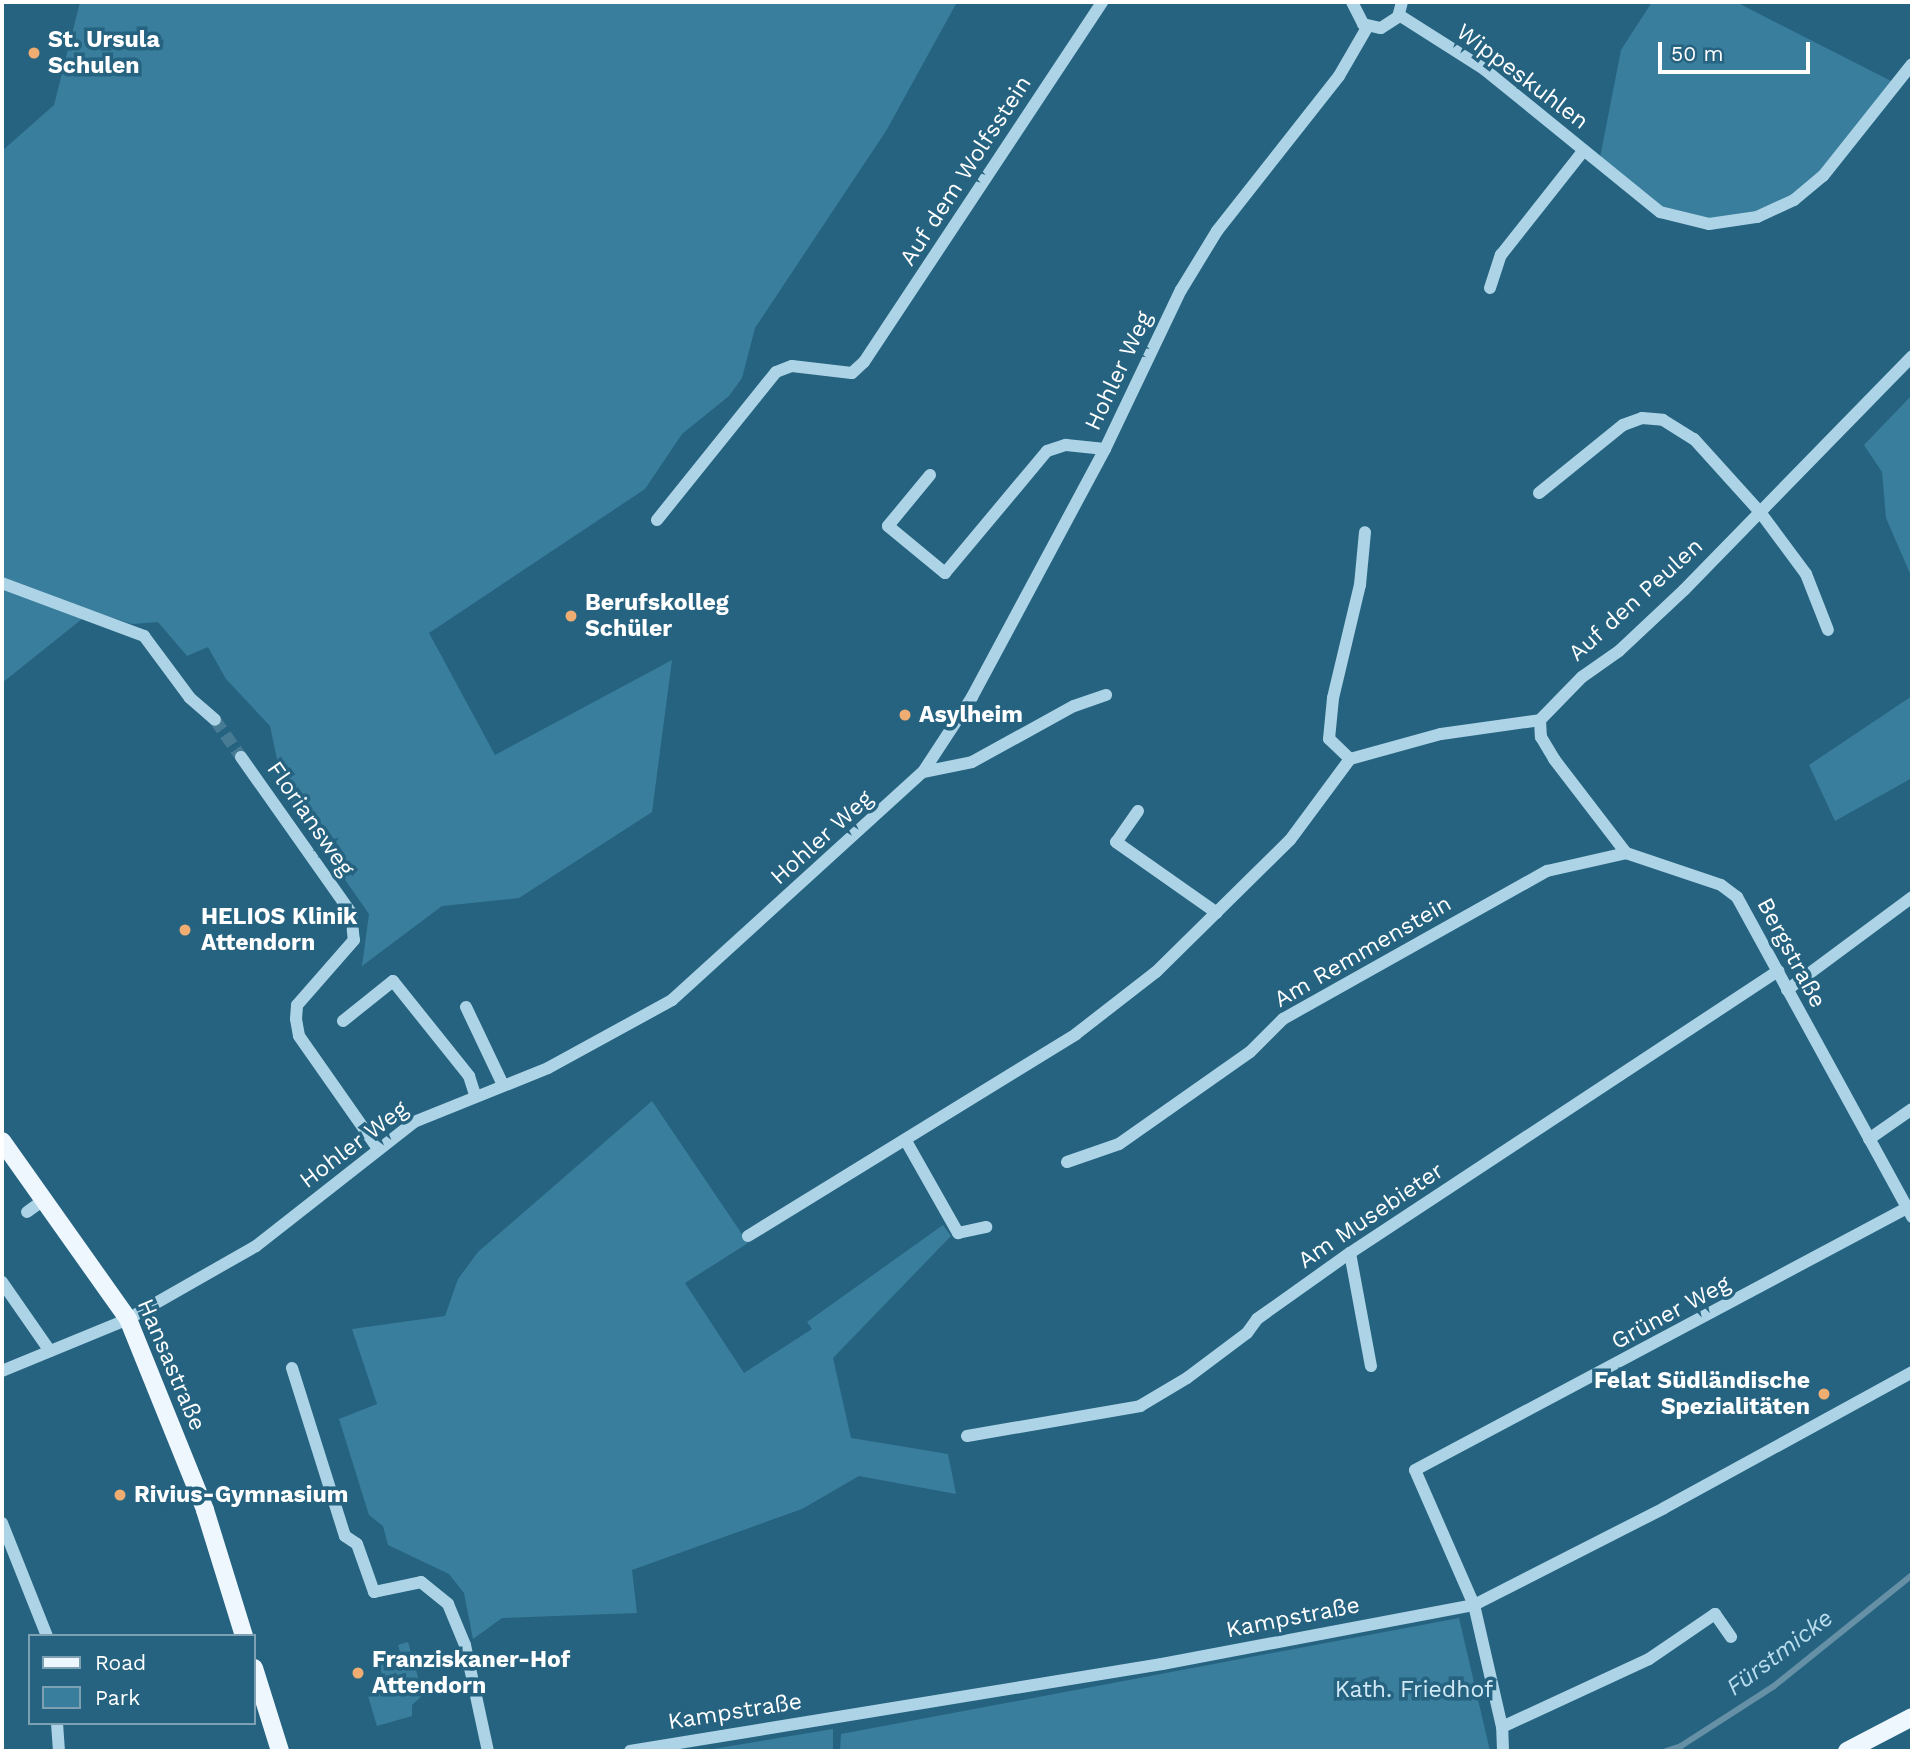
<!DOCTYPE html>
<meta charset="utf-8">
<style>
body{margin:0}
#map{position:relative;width:1914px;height:1753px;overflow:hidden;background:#266380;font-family:"Work Sans",sans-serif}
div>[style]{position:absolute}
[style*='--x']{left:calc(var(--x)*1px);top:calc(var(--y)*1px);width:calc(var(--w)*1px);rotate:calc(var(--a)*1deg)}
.green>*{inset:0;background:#3a7e9d}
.stream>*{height:6px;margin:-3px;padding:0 3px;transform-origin:3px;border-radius:3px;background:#6690a5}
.minor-tunnel>*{height:12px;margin-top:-6px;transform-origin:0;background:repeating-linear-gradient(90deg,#477a93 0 12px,transparent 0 18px)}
.minor>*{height:12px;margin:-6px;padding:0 6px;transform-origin:6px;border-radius:6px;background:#add4e6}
.major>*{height:18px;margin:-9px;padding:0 9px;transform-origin:9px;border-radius:9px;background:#edf7fd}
.dots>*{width:19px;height:19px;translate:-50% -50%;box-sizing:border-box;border:4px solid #266380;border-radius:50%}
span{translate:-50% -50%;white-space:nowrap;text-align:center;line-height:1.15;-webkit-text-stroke:7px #266380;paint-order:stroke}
.poi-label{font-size:23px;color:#fff;font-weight:700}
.left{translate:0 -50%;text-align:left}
.right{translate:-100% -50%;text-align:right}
.street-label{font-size:23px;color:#fff}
.park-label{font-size:23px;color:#d0e9f5}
.water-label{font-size:24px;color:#b8ddee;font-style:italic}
.frame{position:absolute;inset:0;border:4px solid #fff;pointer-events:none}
.legend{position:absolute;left:28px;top:1634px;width:228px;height:91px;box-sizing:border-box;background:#266380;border:2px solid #7da1b3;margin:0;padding:9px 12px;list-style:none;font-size:21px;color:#fff}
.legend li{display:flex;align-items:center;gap:14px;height:35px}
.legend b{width:35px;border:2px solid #7da1b3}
.scale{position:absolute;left:1658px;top:42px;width:152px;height:32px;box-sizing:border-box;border:4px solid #fff;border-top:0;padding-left:9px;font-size:21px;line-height:24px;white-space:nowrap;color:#fff;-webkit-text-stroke:5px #266380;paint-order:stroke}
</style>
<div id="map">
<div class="green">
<i style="clip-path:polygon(80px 2px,957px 2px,886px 131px,755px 328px,742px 378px,729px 396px,682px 434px,645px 489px,429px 633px,495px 755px,672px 660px,652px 812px,519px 898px,442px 906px,362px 966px,369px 914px,284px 792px,270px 726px,226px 679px,208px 647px,187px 656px,158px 622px,132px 624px,92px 611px,2px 683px,2px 151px,54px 105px)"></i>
<i style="clip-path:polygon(1652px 2px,1736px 2px,1897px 84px,1823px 176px,1757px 217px,1709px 224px,1660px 212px,1599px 163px,1621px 50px)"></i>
<i style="clip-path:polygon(1912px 395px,1912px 578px,1886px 518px,1882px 472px,1864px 445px)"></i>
<i style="clip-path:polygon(1912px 696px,1912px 778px,1835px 821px,1809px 765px)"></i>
<i style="clip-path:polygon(652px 1101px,748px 1243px,685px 1283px,744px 1373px,812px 1329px,807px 1322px,943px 1225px,951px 1236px,833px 1358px,851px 1438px,948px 1454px,956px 1494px,859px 1476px,802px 1509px,632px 1570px,637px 1613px,502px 1618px,473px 1639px,464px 1593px,449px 1574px,388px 1545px,383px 1526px,369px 1515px,339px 1419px,377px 1404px,352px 1329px,445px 1316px,458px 1279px,478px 1252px)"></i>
<i style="clip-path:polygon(1459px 1618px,1490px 1751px,840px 1751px,841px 1734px)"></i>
<i style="clip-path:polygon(408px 1642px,423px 1695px,412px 1705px,412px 1716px,377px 1726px,368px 1696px,376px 1693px,373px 1683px,383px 1680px,373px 1652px,383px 1649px,387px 1660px,401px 1655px,398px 1645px)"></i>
<i style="clip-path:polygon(833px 1729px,833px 1751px,700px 1751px)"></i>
</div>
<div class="stream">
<i style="--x:1666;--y:1751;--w:16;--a:-18"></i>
<i style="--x:1681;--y:1746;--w:111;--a:-32.8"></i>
<i style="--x:1774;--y:1686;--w:177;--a:-38.8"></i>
</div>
<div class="minor-tunnel">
<i style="--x:215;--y:720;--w:45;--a:54.9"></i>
</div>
<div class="minor">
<i style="--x:1352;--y:2;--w:25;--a:63"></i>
<i style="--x:1363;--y:24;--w:18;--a:13"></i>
<i style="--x:1381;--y:28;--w:20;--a:-33"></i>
<i style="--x:1398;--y:17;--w:16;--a:-75"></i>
<i style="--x:1399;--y:15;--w:101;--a:32.4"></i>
<i style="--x:1484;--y:69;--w:227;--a:39.1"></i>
<i style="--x:1660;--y:212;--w:50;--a:13.8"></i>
<i style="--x:1709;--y:224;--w:49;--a:-8.3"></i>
<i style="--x:1757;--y:217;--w:41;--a:-24.7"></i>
<i style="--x:1794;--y:200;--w:38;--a:-40"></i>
<i style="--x:1823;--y:176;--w:143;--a:-51.5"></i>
<i style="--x:1490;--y:288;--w:35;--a:-72"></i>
<i style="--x:1501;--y:255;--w:132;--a:-51.7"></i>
<i style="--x:930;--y:475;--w:66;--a:129.5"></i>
<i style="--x:888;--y:526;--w:74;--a:39.5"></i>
<i style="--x:945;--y:573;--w:159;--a:-50.1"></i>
<i style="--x:1047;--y:451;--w:20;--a:-18"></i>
<i style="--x:1066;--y:445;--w:39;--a:6"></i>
<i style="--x:1539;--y:493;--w:108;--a:-39"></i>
<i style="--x:1623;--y:425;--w:20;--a:-20"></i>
<i style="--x:1642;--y:418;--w:21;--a:5"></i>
<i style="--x:1663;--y:420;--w:36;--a:32"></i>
<i style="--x:1694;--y:439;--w:98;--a:47.9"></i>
<i style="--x:1760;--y:512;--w:77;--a:53.4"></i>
<i style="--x:1806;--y:574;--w:60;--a:68.6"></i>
<i style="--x:657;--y:520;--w:190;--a:-51.2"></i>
<i style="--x:776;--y:372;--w:17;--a:-21"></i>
<i style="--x:792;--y:366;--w:60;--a:6.7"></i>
<i style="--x:852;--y:373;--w:16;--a:-43"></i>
<i style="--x:864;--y:362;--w:432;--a:-56.5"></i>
<i style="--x:2;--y:583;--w:152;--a:20.5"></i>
<i style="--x:144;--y:636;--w:77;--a:53.4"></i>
<i style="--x:190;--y:698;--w:33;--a:41"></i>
<i style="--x:1540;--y:720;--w:17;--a:87"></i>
<i style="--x:1541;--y:737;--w:26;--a:59"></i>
<i style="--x:1554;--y:759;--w:118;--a:52.5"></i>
<i style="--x:1626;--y:853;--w:100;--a:18.6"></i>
<i style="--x:1721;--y:885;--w:20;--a:37"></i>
<i style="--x:1737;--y:897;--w:365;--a:61.3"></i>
<i style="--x:1540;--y:720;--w:60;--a:-45.7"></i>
<i style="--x:1582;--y:677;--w:45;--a:-35.1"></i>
<i style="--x:1619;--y:651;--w:89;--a:-43.2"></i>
<i style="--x:1684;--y:590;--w:327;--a:-45.7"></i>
<i style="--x:241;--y:757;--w:191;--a:54.8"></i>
<i style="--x:351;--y:913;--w:27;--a:84"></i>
<i style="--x:354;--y:940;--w:86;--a:131.2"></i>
<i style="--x:297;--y:1005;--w:14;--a:94"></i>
<i style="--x:296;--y:1019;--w:17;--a:80"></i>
<i style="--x:299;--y:1036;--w:138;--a:55"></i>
<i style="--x:1350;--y:759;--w:29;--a:-136"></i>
<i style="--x:1329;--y:739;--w:41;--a:-84.4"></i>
<i style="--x:1333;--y:698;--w:116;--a:-76.6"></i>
<i style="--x:1360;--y:585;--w:53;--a:-84.6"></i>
<i style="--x:923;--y:772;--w:50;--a:-11.5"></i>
<i style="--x:972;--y:762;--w:116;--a:-28.8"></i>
<i style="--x:1074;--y:706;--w:34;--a:-19"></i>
<i style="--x:1138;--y:811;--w:38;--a:125"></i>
<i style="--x:1116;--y:842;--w:123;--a:35.1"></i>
<i style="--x:1787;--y:990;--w:156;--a:-36.6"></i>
<i style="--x:466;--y:1007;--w:86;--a:64.6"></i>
<i style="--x:343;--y:1021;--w:64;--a:-38.7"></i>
<i style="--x:393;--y:981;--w:122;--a:51.3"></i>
<i style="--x:469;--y:1076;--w:20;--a:72"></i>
<i style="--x:1869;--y:1139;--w:52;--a:-34.9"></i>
<i style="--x:906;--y:1141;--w:106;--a:60.5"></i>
<i style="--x:958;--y:1233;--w:29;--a:-12"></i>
<i style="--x:1067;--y:1162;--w:55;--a:-19.1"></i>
<i style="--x:1119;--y:1144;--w:160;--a:-35.1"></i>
<i style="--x:1250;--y:1052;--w:47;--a:-45"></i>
<i style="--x:1283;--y:1019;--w:303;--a:-29.3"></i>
<i style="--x:1547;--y:871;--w:81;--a:-12.8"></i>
<i style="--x:27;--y:1212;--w:22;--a:-36"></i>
<i style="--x:748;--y:1236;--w:385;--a:-31.6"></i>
<i style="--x:1076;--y:1034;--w:101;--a:-37.8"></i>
<i style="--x:1156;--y:972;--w:188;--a:-44.6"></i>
<i style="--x:1290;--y:840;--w:101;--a:-53.5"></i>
<i style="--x:1350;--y:759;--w:94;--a:-15.4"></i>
<i style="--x:1441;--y:734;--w:100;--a:-8"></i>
<i style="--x:1350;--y:1253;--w:115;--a:79.5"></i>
<i style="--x:2;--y:1282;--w:84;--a:55.2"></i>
<i style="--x:292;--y:1368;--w:176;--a:72.5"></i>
<i style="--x:345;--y:1536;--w:14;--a:34"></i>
<i style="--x:357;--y:1544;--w:51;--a:70.5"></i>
<i style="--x:374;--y:1592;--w:48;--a:-12"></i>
<i style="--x:421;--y:1582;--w:35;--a:39"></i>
<i style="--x:448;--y:1604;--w:44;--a:67.5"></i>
<i style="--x:465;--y:1645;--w:108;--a:77.8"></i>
<i style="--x:2;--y:1371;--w:136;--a:-22.4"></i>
<i style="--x:128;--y:1319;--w:147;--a:-29.7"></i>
<i style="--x:256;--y:1246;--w:201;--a:-38.1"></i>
<i style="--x:414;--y:1122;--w:144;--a:-21.9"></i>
<i style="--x:548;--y:1068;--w:141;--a:-28.7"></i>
<i style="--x:672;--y:1000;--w:339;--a:-42.3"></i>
<i style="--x:923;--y:772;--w:90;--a:-56.8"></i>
<i style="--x:972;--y:697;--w:281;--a:-61.8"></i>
<i style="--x:1105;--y:449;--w:176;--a:-64.5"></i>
<i style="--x:1181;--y:290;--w:69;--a:-58.6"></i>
<i style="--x:1217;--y:231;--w:197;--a:-51.8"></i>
<i style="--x:1339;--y:76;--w:58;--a:-59.9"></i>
<i style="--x:967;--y:1436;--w:176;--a:-9.8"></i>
<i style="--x:1140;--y:1406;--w:55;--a:-30.8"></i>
<i style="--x:1187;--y:1378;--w:75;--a:-36.9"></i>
<i style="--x:1247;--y:1333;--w:17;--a:-54"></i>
<i style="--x:1257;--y:1319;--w:114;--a:-35.4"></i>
<i style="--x:1350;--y:1253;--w:513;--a:-33.38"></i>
<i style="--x:2;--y:1523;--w:122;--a:68.3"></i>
<i style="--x:57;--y:1723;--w:28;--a:86"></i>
<i style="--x:1502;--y:1727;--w:162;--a:-24.8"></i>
<i style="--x:1649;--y:1659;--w:80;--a:-34.3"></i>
<i style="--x:1715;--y:1614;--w:28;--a:55"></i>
<i style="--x:630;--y:1751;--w:539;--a:-9.29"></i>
<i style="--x:1162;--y:1664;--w:318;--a:-10.7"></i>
<i style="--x:1474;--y:1605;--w:213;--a:-27"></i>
<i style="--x:1664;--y:1508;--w:283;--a:-28.7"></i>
<i style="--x:1503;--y:1751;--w:24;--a:-92"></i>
<i style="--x:1502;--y:1727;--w:125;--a:-102.9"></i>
<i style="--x:1474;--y:1605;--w:147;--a:-113.6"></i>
<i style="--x:1415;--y:1470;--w:557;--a:-28.04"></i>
</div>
<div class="major">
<i style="--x:2;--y:1141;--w:218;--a:54.7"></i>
<i style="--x:128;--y:1319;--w:206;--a:68"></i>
<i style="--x:205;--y:1510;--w:132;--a:72.8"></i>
<i style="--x:254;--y:1668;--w:87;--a:72.6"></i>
<i style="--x:1847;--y:1751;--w:73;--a:-27.6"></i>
</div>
<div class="dots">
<i style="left:34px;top:53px;background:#efad71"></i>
<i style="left:571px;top:616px;background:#efad71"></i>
<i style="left:905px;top:715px;background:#efad71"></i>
<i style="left:185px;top:930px;background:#efad71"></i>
<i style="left:1824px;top:1394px;background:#efad71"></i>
<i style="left:120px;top:1495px;background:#efad71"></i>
<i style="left:358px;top:1673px;background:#efad71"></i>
</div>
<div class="poi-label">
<span class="left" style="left:48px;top:53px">St. Ursula<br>Schulen</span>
<span class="left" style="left:585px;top:616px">Berufskolleg<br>Schüler</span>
<span class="left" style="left:919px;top:715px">Asylheim</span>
<span class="left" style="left:201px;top:930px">HELIOS Klinik<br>Attendorn</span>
<span class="right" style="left:1810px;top:1394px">Felat Südländische<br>Spezialitäten</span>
<span class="left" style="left:134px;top:1495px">Rivius-Gymnasium</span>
<span class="left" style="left:372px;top:1673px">Franziskaner-Hof<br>Attendorn</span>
</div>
<div class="street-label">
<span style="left:1522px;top:77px;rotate:37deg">Wippeskuhlen</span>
<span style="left:966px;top:171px;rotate:-57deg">Auf dem Wolfsstein</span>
<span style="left:1119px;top:371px;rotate:-65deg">Hohler Weg</span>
<span style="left:1636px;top:600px;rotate:-42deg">Auf den Peulen</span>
<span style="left:310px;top:819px;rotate:55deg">Floriansweg</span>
<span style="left:822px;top:838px;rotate:-42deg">Hohler Weg</span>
<span style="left:1363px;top:952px;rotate:-30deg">Am Remmenstein</span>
<span style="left:1791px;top:953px;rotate:62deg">Bergstraße</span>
<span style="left:354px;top:1145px;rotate:-37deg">Hohler Weg</span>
<span style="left:1371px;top:1216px;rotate:-34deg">Am Musebieter</span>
<span style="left:1671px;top:1313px;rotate:-28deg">Grüner Weg</span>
<span style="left:171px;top:1365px;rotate:67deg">Hansastraße</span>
<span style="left:1293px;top:1618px;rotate:-11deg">Kampstraße</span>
<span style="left:735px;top:1712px;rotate:-9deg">Kampstraße</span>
</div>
<div class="park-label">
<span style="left:1414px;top:1690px">Kath. Friedhof</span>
</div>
<div class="water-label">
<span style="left:1780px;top:1653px;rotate:-37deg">Fürstmicke</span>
</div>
<div class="frame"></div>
<ul class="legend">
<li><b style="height:9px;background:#edf7fd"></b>Road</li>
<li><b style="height:19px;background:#3a7e9d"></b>Park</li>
</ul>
<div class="scale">50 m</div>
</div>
